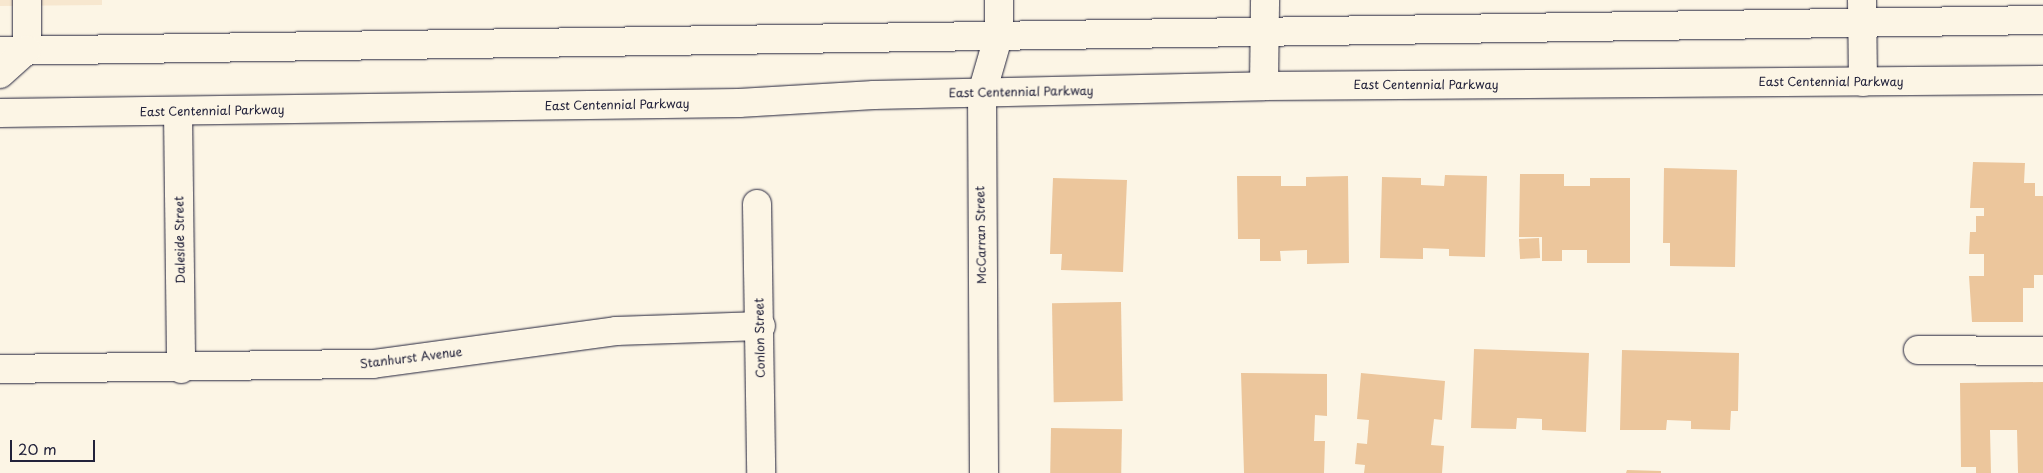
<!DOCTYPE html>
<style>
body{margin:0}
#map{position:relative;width:2043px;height:473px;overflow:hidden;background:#fcf5e5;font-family:"Playpen Sans",sans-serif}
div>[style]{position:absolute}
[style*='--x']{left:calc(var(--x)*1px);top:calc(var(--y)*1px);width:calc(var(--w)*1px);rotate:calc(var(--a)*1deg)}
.built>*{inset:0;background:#f7e7cf}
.building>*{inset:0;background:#ecc69c;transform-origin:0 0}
.roads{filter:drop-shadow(0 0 1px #22223b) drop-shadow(0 0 1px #22223b)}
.minor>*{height:28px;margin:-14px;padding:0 14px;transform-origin:14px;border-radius:14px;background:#fcf5e5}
.major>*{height:28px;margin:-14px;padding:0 14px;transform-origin:14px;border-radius:14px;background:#fcf5e5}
span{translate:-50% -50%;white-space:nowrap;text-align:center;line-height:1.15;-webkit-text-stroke:4.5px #fcf5e5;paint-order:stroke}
.street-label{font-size:12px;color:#22223b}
.scale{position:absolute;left:10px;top:440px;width:85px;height:22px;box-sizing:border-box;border:2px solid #22223b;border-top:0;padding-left:6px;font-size:15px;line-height:18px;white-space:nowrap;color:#22223b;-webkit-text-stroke:4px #fcf5e5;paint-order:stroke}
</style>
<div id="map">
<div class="built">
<i style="clip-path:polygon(0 0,102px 0,102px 5px,0 6px)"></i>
</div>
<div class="building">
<i style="clip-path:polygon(1973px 162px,2025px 163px,2024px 183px,2035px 183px,2035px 196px,2043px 196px,2043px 275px,2034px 275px,2034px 288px,2023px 288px,2023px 322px,1972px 322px,1969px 276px,1984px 276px,1984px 254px,1969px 254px,1970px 232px,1976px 232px,1976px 216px,1984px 216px,1984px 208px,1970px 208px)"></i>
<i style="clip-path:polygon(1664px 168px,1737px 170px,1735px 267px,1670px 266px,1670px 243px,1663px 243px)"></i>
<i style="clip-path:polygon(1520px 174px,1564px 174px,1564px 186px,1590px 186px,1590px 178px,1630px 178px,1630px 263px,1587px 263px,1587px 250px,1562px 250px,1562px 261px,1542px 261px,1542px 237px,1519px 237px)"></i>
<i style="clip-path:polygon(1445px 175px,1487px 176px,1485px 257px,1449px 256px,1449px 249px,1423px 248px,1423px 259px,1380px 258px,1382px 177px,1421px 178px,1421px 185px,1444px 186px)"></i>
<i style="clip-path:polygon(1237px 176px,1281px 176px,1281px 186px,1306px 186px,1306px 177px,1348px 176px,1349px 263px,1307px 264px,1307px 250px,1280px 251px,1281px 261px,1260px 261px,1260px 239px,1238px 239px)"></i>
<i style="clip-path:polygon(1053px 178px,1127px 180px,1123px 272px,1061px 270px,1062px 254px,1050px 254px)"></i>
<i style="left:1539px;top:238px;width:20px;height:20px;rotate:87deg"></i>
<i style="left:1121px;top:302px;width:99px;height:69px;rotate:89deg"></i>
<i style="clip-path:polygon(1474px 349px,1589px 353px,1586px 432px,1542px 430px,1542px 419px,1517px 418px,1516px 429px,1471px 428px)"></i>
<i style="clip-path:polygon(1622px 350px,1739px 353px,1738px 411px,1731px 411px,1730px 430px,1691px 429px,1691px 421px,1667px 420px,1666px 430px,1620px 430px)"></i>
<i style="clip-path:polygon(1241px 373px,1327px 374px,1327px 416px,1315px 415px,1314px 441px,1325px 441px,1324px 473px,1244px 473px)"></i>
<i style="clip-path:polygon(1361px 373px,1445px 381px,1442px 420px,1434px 419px,1431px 445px,1444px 446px,1442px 473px,1364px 473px,1365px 465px,1355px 464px,1357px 443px,1367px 444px,1369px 420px,1357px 419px)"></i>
<i style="clip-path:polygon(2043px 382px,2043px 473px,2018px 473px,2017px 430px,1990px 430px,1991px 473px,1976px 473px,1976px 467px,1961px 467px,1960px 383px)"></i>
<i style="left:1051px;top:428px;width:71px;height:45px;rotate:1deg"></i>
<i style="clip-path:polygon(1627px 470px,1661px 471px,1661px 473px,1626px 473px)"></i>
</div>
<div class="roads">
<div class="minor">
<i style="--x:1862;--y:0;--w:82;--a:89.3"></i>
<i style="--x:27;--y:50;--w:50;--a:-90"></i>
<i style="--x:1264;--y:86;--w:86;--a:-89.3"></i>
<i style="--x:178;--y:112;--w:257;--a:89.3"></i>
<i style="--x:757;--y:204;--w:269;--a:89.1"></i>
<i style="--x:1918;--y:350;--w:125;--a:0.5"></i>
<i style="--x:0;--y:369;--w:373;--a:-0.8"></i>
<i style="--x:373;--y:364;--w:245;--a:-7.7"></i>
<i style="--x:616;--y:331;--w:145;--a:-2"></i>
<i style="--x:984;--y:473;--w:380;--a:-90.3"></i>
<i style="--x:982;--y:93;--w:61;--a:-73.9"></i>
<i style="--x:999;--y:34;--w:34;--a:-90"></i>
</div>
<div class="major">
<i style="--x:0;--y:51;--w:2043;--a:-0.87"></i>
<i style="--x:0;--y:74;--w:36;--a:-42"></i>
<i style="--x:0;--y:113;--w:739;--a:-0.78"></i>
<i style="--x:739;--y:103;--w:135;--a:-3.4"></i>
<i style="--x:874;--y:95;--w:390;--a:-1.3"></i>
<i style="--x:1264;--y:86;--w:779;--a:-0.44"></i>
</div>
</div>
<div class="street-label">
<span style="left:1831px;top:82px">East Centennial Parkway</span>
<span style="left:1426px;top:85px">East Centennial Parkway</span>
<span style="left:1021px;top:92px;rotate:-1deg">East Centennial Parkway</span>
<span style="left:617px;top:105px;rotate:-1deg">East Centennial Parkway</span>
<span style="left:212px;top:111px;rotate:-1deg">East Centennial Parkway</span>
<span style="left:981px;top:235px;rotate:-91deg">McCarran Street</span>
<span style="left:180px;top:240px;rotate:-91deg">Daleside Street</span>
<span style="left:760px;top:338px;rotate:-91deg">Conlon Street</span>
<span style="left:411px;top:358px;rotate:-7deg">Stanhurst Avenue</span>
</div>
<div class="scale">20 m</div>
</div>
